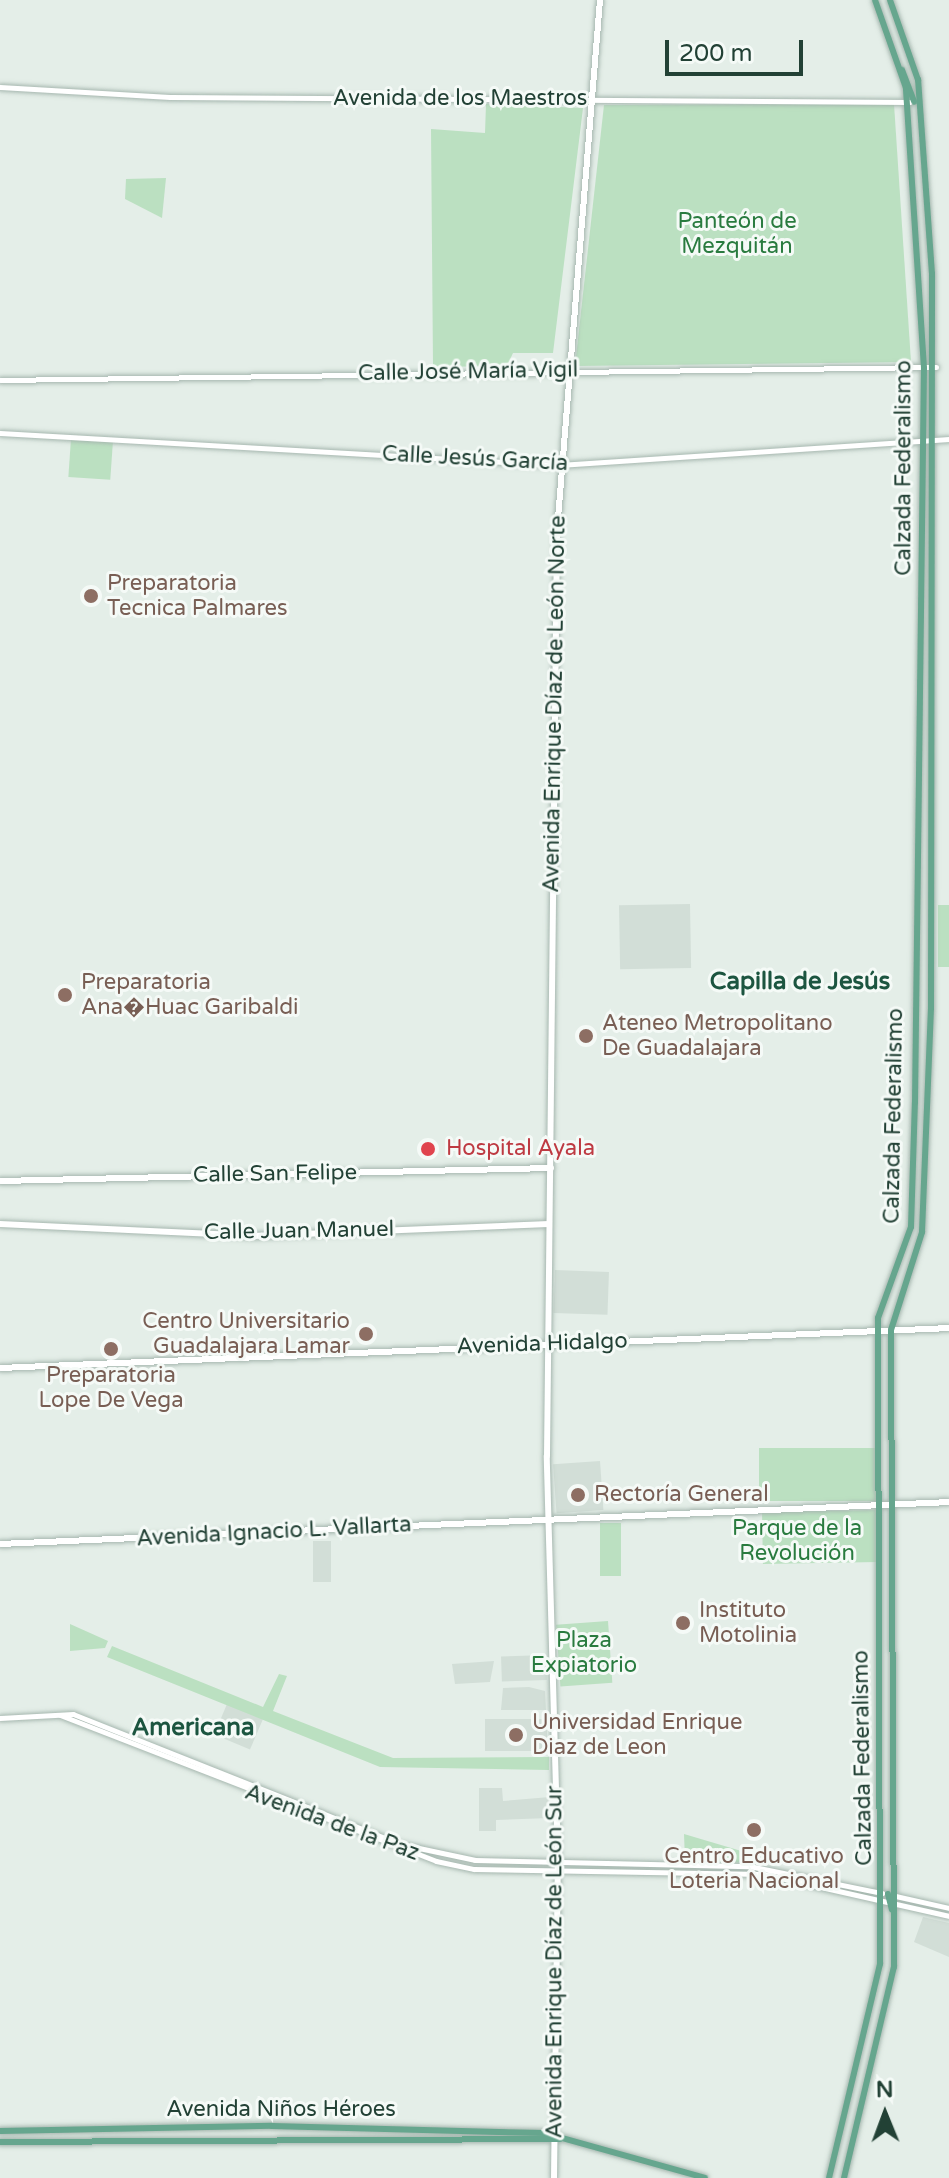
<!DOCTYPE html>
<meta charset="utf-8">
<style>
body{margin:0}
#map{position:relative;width:949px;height:2178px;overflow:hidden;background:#e4eee8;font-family:"Varela Round",sans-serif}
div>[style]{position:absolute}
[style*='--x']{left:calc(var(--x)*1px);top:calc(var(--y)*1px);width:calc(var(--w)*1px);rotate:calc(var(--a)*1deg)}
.built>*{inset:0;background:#d2ded7;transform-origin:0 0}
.green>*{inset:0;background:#bbe0c1;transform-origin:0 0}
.roads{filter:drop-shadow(0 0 2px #a6b7af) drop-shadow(0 0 2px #a6b7af)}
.tertiary>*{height:5px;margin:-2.5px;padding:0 2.5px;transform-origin:2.5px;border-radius:2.5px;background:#fff}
.secondary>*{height:6px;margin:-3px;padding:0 3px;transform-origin:3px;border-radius:3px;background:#fff}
.primary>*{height:6px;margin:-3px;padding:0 3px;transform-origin:3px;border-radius:3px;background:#66a68e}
.dots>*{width:22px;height:22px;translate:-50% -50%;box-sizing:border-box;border:4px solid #f5faf7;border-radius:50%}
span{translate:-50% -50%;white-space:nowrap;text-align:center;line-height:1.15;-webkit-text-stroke:6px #f5faf7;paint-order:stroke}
.street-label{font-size:22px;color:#224135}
.park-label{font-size:22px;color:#297b3f}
.education-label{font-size:22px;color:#785e54}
.left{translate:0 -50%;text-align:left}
.right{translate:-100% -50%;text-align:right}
.health-label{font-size:22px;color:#be3a42}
.neighbourhood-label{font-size:24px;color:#1c5540;font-weight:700}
.north{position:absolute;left:845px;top:2074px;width:80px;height:80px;-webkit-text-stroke:6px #f5faf7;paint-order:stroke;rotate:359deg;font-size:22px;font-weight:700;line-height:32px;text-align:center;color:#224135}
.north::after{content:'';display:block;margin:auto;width:28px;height:36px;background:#224135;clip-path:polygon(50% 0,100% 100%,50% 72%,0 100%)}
.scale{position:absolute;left:665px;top:40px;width:138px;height:36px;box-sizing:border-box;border:4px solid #224135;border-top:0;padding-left:10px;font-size:24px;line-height:28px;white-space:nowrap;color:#224135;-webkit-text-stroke:6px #f5faf7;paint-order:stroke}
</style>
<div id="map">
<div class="built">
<i style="left:690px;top:904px;width:64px;height:71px;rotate:89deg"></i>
<i style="left:555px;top:1270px;width:54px;height:43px;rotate:2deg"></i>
<i style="left:600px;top:1461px;width:49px;height:47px;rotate:86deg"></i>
<i style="left:313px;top:1541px;width:18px;height:41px"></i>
<i style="left:546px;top:1655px;width:25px;height:45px;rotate:88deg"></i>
<i style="clip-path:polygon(494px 1661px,490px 1682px,455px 1684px,452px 1664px)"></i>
<i style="clip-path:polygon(529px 1687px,545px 1691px,546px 1710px,501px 1710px,503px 1688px)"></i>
<i style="left:227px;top:1704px;width:39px;height:33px;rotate:23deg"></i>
<i style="left:485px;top:1719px;width:62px;height:32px"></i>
<i style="clip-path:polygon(479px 1788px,502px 1788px,503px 1801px,550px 1797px,550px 1818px,496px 1820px,496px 1831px,479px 1831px)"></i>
<i style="clip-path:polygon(923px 1917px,949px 1923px,949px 1957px,914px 1942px)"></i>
</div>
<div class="green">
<i style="clip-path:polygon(486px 104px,583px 108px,553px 353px,513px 353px,507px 366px,433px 367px,431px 129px,485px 133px)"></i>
<i style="clip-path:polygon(604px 105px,894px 104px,911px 362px,575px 366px)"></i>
<i style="clip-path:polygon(166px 178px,162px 218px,125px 199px,126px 179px)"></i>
<i style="left:71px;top:439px;width:42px;height:38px;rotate:4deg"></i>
<i style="left:938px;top:905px;width:11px;height:62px"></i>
<i style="left:877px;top:1448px;width:53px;height:118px;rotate:90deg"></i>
<i style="left:877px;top:1510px;width:52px;height:115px;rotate:89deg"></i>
<i style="left:600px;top:1523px;width:21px;height:53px"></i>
<i style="left:608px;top:1621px;width:62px;height:52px;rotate:86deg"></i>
<i style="clip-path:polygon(70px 1624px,108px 1641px,105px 1648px,70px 1651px)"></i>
<i style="clip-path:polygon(112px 1646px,263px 1707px,279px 1674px,287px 1676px,273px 1711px,393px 1758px,549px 1757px,549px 1770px,380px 1767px,107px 1657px)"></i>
<i style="clip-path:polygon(684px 1834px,748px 1853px,748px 1863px,685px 1860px)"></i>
</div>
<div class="roads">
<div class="tertiary">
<i style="--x:0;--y:87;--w:170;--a:3.4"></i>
<i style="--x:170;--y:97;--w:740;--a:0.39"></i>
<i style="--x:0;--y:380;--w:936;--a:-0.8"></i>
<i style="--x:0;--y:433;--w:560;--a:3.28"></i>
<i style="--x:559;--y:465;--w:391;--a:-3.8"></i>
<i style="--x:60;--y:1715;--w:403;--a:21.2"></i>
<i style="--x:436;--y:1861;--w:39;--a:12"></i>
<i style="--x:474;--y:1869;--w:289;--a:1"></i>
<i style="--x:763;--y:1874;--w:191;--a:12.7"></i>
<i style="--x:0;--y:1718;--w:73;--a:-3.1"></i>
<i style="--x:73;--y:1714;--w:352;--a:21.7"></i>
<i style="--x:400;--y:1844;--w:77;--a:12"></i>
<i style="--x:475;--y:1860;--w:274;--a:1.3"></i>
<i style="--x:749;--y:1866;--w:136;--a:11.5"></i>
<i style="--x:891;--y:1895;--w:59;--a:12.6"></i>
</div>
<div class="secondary">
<i style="--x:0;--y:1181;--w:551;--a:-1.35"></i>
<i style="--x:0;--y:1224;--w:252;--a:2.7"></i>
<i style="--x:252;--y:1236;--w:297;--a:-2.3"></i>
<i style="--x:0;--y:1368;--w:950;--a:-2.41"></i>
<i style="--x:0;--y:1544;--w:950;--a:-2.53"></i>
<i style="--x:554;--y:2178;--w:317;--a:-89.3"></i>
<i style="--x:558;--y:1861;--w:405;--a:-91.6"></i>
<i style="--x:547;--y:1456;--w:925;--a:-89.38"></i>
<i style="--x:557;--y:531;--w:533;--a:-85.37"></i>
</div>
<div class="primary">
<i style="--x:902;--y:70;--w:34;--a:69"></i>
<i style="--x:888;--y:1894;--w:16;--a:76"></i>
<i style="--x:0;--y:2131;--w:272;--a:-1.1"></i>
<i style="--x:272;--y:2126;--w:272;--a:1.5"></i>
<i style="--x:544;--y:2133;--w:167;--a:15.6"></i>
<i style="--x:0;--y:2142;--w:560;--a:-0.31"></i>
<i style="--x:829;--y:2178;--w:220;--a:-76.6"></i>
<i style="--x:880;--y:1964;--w:646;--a:-90.18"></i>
<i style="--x:878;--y:1318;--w:97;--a:-70.1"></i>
<i style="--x:911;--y:1227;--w:125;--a:-88.2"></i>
<i style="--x:915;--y:1102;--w:734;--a:-89.3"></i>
<i style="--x:924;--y:368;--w:281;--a:-93.7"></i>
<i style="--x:906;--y:88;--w:93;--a:-109.4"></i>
<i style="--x:844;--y:2178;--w:217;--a:-76.7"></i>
<i style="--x:894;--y:1967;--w:637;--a:-90.27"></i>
<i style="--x:891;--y:1330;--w:103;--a:-72.4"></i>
<i style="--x:922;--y:1232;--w:224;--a:-87.7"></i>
<i style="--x:931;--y:1008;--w:734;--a:-89.92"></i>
<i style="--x:932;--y:274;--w:195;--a:-94.1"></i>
<i style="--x:918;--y:80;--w:85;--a:-109.3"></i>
</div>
</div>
<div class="dots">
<i style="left:91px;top:596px;background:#8d6e63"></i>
<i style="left:65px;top:995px;background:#8d6e63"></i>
<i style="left:586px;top:1036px;background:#8d6e63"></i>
<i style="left:428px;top:1149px;background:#e0444e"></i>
<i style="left:366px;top:1334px;background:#8d6e63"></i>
<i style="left:111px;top:1349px;background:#8d6e63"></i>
<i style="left:578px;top:1495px;background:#8d6e63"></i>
<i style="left:683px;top:1623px;background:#8d6e63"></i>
<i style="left:516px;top:1735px;background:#8d6e63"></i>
<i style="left:754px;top:1830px;background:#8d6e63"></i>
</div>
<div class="street-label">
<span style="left:460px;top:99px">Avenida de los Maestros</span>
<span style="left:468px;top:372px;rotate:-1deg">Calle José María Vigil</span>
<span style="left:475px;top:459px;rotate:3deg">Calle Jesús García</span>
<span style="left:904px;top:468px;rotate:-90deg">Calzada Federalismo</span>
<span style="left:555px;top:704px;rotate:-89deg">Avenida Enrique Díaz de León Norte</span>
<span style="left:894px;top:1116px;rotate:-89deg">Calzada Federalismo</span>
<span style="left:275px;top:1174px;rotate:-1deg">Calle San Felipe</span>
<span style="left:299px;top:1231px;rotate:-1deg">Calle Juan Manuel</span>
<span style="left:542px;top:1344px;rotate:-2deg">Avenida Hidalgo</span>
<span style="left:274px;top:1532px;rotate:-3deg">Avenida Ignacio L. Vallarta</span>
<span style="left:863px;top:1758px;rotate:-91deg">Calzada Federalismo</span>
<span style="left:332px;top:1823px;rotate:20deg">Avenida de la Paz</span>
<span style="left:555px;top:1962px;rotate:-90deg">Avenida Enrique Díaz de León Sur</span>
<span style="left:281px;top:2110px">Avenida Niños Héroes</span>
</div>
<div class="park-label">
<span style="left:737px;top:234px">Panteón de<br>Mezquitán</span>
<span style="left:797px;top:1541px">Parque de la<br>Revolución</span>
<span style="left:584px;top:1653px">Plaza<br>Expiatorio</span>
</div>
<div class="education-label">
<span class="left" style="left:107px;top:596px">Preparatoria<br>Tecnica Palmares</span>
<span class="left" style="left:81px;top:995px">Preparatoria<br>Ana�Huac Garibaldi</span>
<span class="left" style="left:602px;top:1036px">Ateneo Metropolitano<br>De Guadalajara</span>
<span class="right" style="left:350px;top:1334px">Centro Universitario<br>Guadalajara Lamar</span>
<span style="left:111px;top:1388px">Preparatoria<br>Lope De Vega</span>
<span class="left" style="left:594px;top:1495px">Rectoría General</span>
<span class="left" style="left:699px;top:1623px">Instituto<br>Motolinia</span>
<span class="left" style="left:532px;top:1735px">Universidad Enrique<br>Diaz de Leon</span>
<span style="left:754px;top:1869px">Centro Educativo<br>Loteria Nacional</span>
</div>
<div class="health-label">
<span class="left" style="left:446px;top:1149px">Hospital Ayala</span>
</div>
<div class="neighbourhood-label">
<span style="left:800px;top:982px">Capilla de Jesús</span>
<span style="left:193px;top:1728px">Americana</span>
</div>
<div class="north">N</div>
<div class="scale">200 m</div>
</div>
